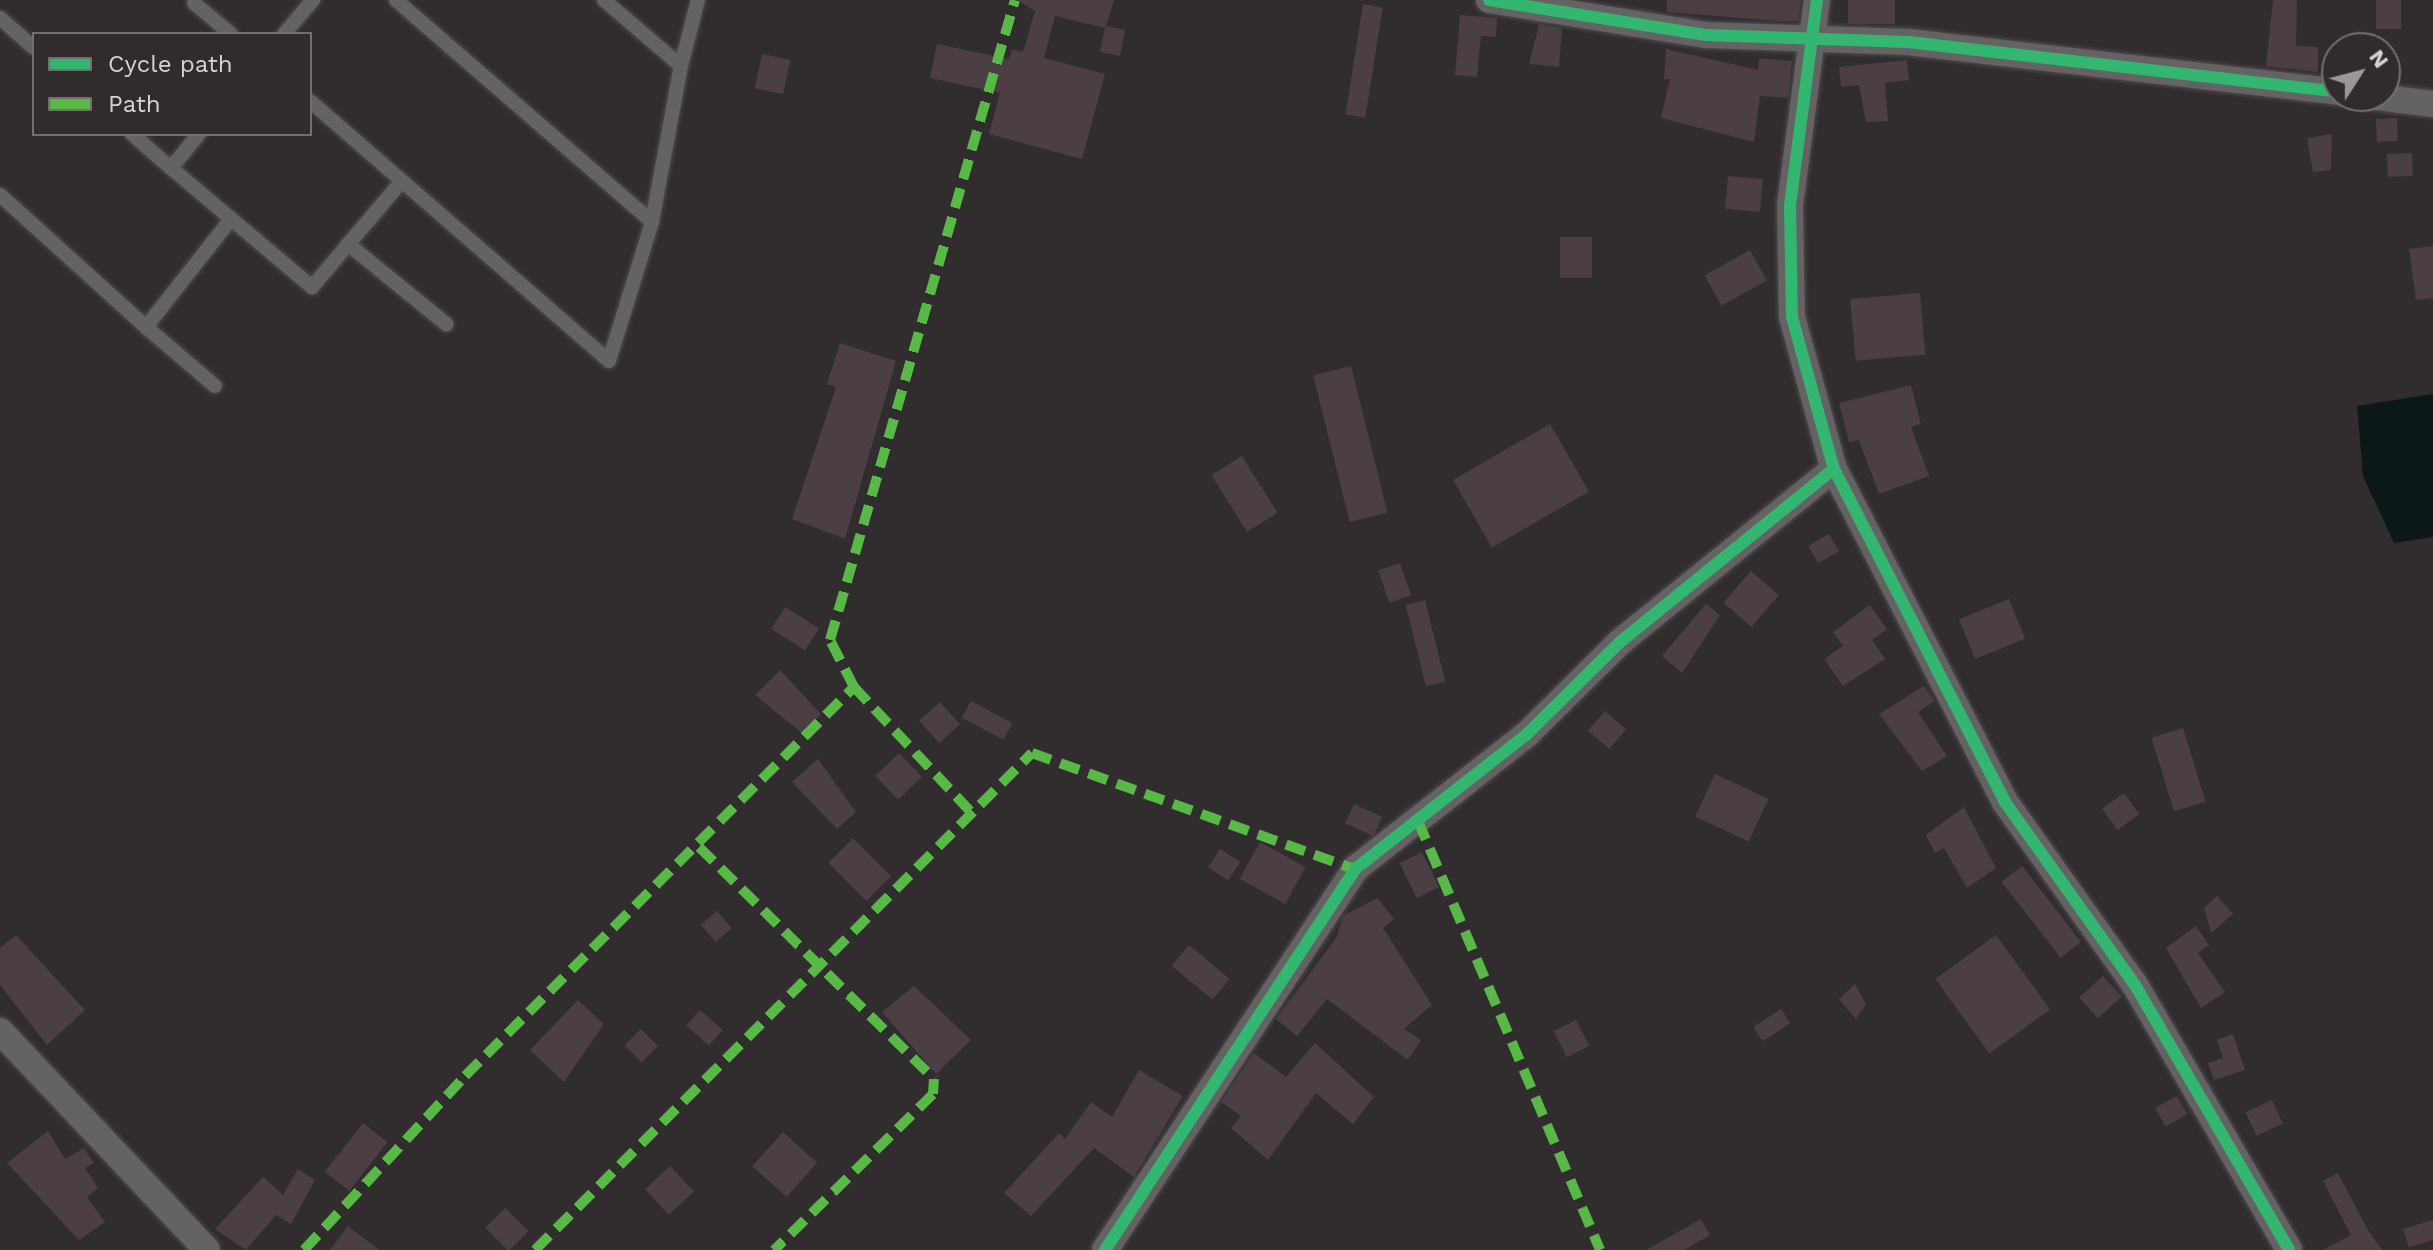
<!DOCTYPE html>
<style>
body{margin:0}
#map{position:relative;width:2433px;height:1250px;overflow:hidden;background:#312c2e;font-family:"Work Sans",sans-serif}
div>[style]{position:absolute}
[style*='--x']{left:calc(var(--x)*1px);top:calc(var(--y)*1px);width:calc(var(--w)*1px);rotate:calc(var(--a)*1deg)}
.water>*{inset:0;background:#0c171a}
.building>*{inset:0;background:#4c3e45;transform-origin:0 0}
.roads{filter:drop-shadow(0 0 2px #4e4a4c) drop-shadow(0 0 2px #4e4a4c)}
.service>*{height:14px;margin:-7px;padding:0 7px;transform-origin:7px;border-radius:7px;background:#656264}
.minor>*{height:26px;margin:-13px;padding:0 13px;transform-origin:13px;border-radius:13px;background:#656264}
.quiet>*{height:10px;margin-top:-5px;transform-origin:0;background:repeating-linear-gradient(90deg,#58b947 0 20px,transparent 0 30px)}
.cycleway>*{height:12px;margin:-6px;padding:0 6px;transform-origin:6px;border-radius:6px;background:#33b770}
span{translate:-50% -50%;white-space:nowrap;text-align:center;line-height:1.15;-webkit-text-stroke:8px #322b2e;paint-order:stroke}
.legend{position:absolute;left:32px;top:32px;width:280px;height:104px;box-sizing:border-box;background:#322b2e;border:2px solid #746e70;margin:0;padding:10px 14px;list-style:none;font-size:24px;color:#d6d2d3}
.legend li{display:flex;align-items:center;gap:16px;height:40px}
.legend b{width:40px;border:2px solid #746e70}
.north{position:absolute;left:2321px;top:32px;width:80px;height:80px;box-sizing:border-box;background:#322b2e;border:2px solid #746e70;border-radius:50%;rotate:54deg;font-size:22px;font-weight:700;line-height:32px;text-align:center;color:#d6d2d3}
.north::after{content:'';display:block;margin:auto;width:28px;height:36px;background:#9c9899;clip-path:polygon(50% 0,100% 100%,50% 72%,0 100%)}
</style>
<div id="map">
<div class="water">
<i style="clip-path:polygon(2433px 394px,2433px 537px,2394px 543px,2363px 476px,2357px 406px)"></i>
</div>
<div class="building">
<i style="clip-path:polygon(1017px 0,1114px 0,1106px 26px,1125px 30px,1120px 56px,1100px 52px,1105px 28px,1055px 16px,1044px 58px,1105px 74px,1082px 159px,989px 134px,1000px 93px,930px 78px,937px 44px,1009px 59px,1012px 49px,1023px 52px,1035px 11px)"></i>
<i style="clip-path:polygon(1667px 0,1801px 0,1798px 21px,1777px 21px,1667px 12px)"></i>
<i style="left:1848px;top:0;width:47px;height:24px"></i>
<i style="clip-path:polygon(2273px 0,2297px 0,2296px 46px,2318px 47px,2318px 72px,2266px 66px)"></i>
<i style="left:2376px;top:0;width:25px;height:29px"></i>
<i style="left:1363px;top:4px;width:20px;height:112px;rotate:9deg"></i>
<i style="clip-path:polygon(1460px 15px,1497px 18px,1496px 37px,1481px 36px,1477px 77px,1455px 75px)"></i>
<i style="clip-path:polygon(1539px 24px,1562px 28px,1559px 67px,1529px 64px)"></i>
<i style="clip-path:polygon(1666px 49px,1758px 70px,1759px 58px,1792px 61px,1788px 98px,1760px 96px,1754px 142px,1661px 118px,1670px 79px,1664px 79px)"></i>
<i style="left:762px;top:54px;width:29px;height:35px;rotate:12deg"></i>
<i style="clip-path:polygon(1907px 60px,1909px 80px,1885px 83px,1888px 121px,1866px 122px,1859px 85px,1841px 87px,1839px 67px)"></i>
<i style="left:2397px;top:118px;width:23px;height:21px;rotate:88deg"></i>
<i style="clip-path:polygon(2332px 134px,2331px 170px,2313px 172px,2307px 138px)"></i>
<i style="left:2412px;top:153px;width:23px;height:25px;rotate:88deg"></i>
<i style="left:1728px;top:176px;width:35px;height:33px;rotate:5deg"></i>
<i style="left:1560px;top:237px;width:32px;height:41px"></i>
<i style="clip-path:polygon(2433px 246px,2433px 298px,2416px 300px,2409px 249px)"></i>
<i style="left:1750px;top:250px;width:35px;height:52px;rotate:61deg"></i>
<i style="left:1920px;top:293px;width:62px;height:70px;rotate:85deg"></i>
<i style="clip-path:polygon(840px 343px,896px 361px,845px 539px,792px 519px,836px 387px,827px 384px)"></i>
<i style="left:1351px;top:366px;width:151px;height:39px;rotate:76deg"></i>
<i style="clip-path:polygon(1911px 385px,1921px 424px,1911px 427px,1929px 476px,1879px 494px,1859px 440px,1849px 442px,1839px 403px)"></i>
<i style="left:1550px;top:424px;width:78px;height:112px;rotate:60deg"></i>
<i style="left:1242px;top:456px;width:67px;height:36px;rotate:58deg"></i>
<i style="left:1829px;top:534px;width:20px;height:24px;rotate:60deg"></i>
<i style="left:1400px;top:563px;width:34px;height:23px;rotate:71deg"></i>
<i style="left:1751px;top:571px;width:37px;height:42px;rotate:41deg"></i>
<i style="left:2009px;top:599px;width:43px;height:54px;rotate:68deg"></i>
<i style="left:1425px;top:600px;width:84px;height:20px;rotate:76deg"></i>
<i style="clip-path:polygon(1706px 604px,1720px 615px,1682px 673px,1662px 656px)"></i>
<i style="clip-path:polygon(1870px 605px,1887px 629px,1872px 640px,1885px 659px,1843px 686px,1824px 659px,1843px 646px,1833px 632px)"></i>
<i style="left:785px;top:607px;width:40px;height:26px;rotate:32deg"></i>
<i style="clip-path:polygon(780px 670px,821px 714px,802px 733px,755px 695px)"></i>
<i style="clip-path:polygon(1924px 686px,1935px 701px,1918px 712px,1947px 756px,1922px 771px,1879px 714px)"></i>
<i style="left:971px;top:701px;width:47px;height:19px;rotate:28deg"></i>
<i style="left:940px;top:702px;width:30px;height:28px;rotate:48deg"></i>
<i style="left:1605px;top:711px;width:28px;height:26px;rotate:41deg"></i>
<i style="left:2183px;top:728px;width:77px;height:33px;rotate:73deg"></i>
<i style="left:899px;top:753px;width:33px;height:33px;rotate:46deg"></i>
<i style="clip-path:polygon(818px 759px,856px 812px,837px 829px,792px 782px)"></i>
<i style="left:1715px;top:774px;width:59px;height:47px;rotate:25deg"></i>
<i style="left:2124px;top:793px;width:26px;height:27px;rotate:54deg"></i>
<i style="left:1354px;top:804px;width:31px;height:21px;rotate:25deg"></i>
<i style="clip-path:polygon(1964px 807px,1996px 868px,1967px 888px,1944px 848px,1935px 853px,1926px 835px)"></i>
<i style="left:853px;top:838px;width:54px;height:35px;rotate:45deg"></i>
<i style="left:1260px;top:842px;width:52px;height:42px;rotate:29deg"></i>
<i style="left:1220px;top:849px;width:24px;height:22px;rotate:33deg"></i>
<i style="left:1422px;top:852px;width:39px;height:25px;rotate:64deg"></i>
<i style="left:2022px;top:866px;width:96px;height:26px;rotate:52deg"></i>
<i style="clip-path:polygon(2217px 896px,2233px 914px,2211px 933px,2204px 908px)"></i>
<i style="clip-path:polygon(1377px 898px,1394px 919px,1383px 928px,1432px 1005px,1404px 1029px,1421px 1040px,1408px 1060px,1327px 999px,1297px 1036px,1276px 1019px,1336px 938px,1343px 916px)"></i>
<i style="left:717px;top:911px;width:23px;height:21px;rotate:50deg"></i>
<i style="clip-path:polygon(2196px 926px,2209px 945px,2198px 953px,2225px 992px,2201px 1008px,2166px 948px)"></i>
<i style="clip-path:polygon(16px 935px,85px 1010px,47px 1045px,0 985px,0 948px)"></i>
<i style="left:1996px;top:935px;width:92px;height:75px;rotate:54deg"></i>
<i style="left:1189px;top:945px;width:53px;height:27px;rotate:40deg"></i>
<i style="left:2103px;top:976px;width:28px;height:32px;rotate:48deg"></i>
<i style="clip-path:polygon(1855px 984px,1866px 1004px,1856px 1019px,1839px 999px)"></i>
<i style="clip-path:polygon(914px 986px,971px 1040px,936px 1074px,882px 1012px)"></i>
<i style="clip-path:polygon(578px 1000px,604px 1024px,564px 1082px,530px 1050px)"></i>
<i style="left:1781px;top:1009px;width:17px;height:33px;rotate:57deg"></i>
<i style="left:700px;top:1010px;width:30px;height:21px;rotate:41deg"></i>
<i style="left:1576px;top:1020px;width:29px;height:25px;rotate:63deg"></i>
<i style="left:641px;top:1029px;width:24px;height:23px;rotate:45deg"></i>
<i style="clip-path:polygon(2233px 1034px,2245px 1070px,2214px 1080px,2208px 1063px,2223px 1058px,2217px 1040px)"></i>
<i style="clip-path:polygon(1315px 1043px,1374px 1097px,1353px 1124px,1316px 1093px,1268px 1160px,1231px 1128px,1241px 1116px,1221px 1102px,1254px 1053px,1286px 1077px)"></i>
<i style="clip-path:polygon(1139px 1070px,1183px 1096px,1134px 1177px,1094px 1148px,1031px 1216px,1004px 1193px,1059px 1133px,1065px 1139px,1091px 1102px,1112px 1117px)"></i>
<i style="left:2177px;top:1096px;width:21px;height:25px;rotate:61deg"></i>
<i style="left:2272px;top:1100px;width:26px;height:29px;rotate:65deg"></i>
<i style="left:363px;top:1123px;width:31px;height:62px;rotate:38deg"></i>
<i style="clip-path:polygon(48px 1131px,65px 1159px,84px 1148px,94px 1163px,85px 1168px,98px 1188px,87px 1197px,105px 1222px,79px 1240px,7px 1163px)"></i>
<i style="left:783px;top:1132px;width:46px;height:46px;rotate:42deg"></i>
<i style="left:670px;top:1166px;width:35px;height:34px;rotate:47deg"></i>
<i style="clip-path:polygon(298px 1169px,315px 1180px,291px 1224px,276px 1215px,246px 1250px,215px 1229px,263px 1177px,283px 1195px)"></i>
<i style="clip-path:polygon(2338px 1173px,2368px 1230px,2382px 1250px,2323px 1250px,2351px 1235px,2323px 1181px)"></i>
<i style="left:505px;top:1208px;width:33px;height:28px;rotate:45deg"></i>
<i style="clip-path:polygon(1701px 1219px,1710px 1235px,1684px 1250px,1646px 1250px)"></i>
<i style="clip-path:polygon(2433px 1220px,2433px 1240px,2409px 1247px,2403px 1229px)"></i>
<i style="clip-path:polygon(348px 1226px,379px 1250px,330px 1250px)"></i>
</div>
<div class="roads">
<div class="service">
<i style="--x:396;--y:0;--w:339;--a:40.9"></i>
<i style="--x:652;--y:222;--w:159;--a:-79.5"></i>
<i style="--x:604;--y:0;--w:101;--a:40.6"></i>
<i style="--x:681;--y:66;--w:68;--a:-75.6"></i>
<i style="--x:194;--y:3;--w:48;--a:40"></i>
<i style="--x:0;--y:18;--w:45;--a:41.4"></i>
<i style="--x:284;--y:34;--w:45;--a:-49.5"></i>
<i style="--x:310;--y:101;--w:396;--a:41"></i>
<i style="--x:609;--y:361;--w:145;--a:-72.8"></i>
<i style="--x:132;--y:134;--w:52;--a:41.1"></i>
<i style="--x:171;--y:168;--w:44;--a:-50.5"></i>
<i style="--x:171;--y:168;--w:185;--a:40.2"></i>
<i style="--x:312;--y:287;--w:139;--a:-49.7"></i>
<i style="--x:0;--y:195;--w:197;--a:42.1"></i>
<i style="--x:348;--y:244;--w:127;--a:39.2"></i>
<i style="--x:215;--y:386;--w:91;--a:-139.5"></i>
<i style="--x:146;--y:327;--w:137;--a:-51.8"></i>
</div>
<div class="minor">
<i style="--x:1489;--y:0;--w:220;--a:9.2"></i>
<i style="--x:1706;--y:35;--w:202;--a:2"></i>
<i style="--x:1908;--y:42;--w:432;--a:6.6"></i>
<i style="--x:1817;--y:0;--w:208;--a:97.5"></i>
<i style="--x:1790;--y:206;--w:111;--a:89"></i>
<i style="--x:1792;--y:317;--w:158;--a:74.6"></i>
<i style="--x:1834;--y:469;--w:374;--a:62.8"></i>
<i style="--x:2005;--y:802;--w:224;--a:54.6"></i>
<i style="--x:2135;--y:985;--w:306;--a:59.8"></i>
<i style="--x:2368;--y:96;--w:65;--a:7"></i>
<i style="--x:0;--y:1031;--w:301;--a:46.6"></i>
<i style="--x:1105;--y:1250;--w:456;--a:-56.7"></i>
<i style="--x:1355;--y:869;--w:217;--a:-38.1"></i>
<i style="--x:1526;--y:735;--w:132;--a:-44.7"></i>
<i style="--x:1620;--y:642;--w:275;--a:-39"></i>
</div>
</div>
<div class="quiet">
<i style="--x:970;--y:811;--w:170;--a:-133.1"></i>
<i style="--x:854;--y:687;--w:53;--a:-117.1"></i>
<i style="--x:830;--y:640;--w:666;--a:-73.88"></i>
<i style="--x:1418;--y:821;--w:466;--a:67"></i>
<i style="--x:699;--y:847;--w:330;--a:44.6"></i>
<i style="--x:934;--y:1079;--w:15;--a:94"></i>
<i style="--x:933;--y:1094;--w:223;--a:135.5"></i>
<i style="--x:304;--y:1250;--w:237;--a:-47.2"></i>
<i style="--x:465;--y:1076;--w:550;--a:-45"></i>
<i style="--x:535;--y:1250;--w:703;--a:-45"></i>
<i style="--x:1032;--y:753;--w:343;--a:19.8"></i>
</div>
<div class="cycleway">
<i style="--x:1489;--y:0;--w:220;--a:9.2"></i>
<i style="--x:1706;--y:35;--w:202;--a:2"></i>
<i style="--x:1908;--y:42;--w:432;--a:6.6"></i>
<i style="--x:1817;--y:0;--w:208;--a:97.5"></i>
<i style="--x:1790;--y:206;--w:111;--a:89"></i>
<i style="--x:1792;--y:317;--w:158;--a:74.6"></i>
<i style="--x:1834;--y:469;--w:374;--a:62.8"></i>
<i style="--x:2005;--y:802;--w:224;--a:54.6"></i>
<i style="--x:2135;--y:985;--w:306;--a:59.8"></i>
<i style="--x:1105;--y:1250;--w:456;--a:-56.7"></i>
<i style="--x:1355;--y:869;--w:217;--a:-38.1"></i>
<i style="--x:1526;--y:735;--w:132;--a:-44.7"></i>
<i style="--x:1620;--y:642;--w:275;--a:-39"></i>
</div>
<ul class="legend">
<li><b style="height:10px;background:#33b770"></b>Cycle path</li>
<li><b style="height:10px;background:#58b947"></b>Path</li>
</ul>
<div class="north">N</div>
</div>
